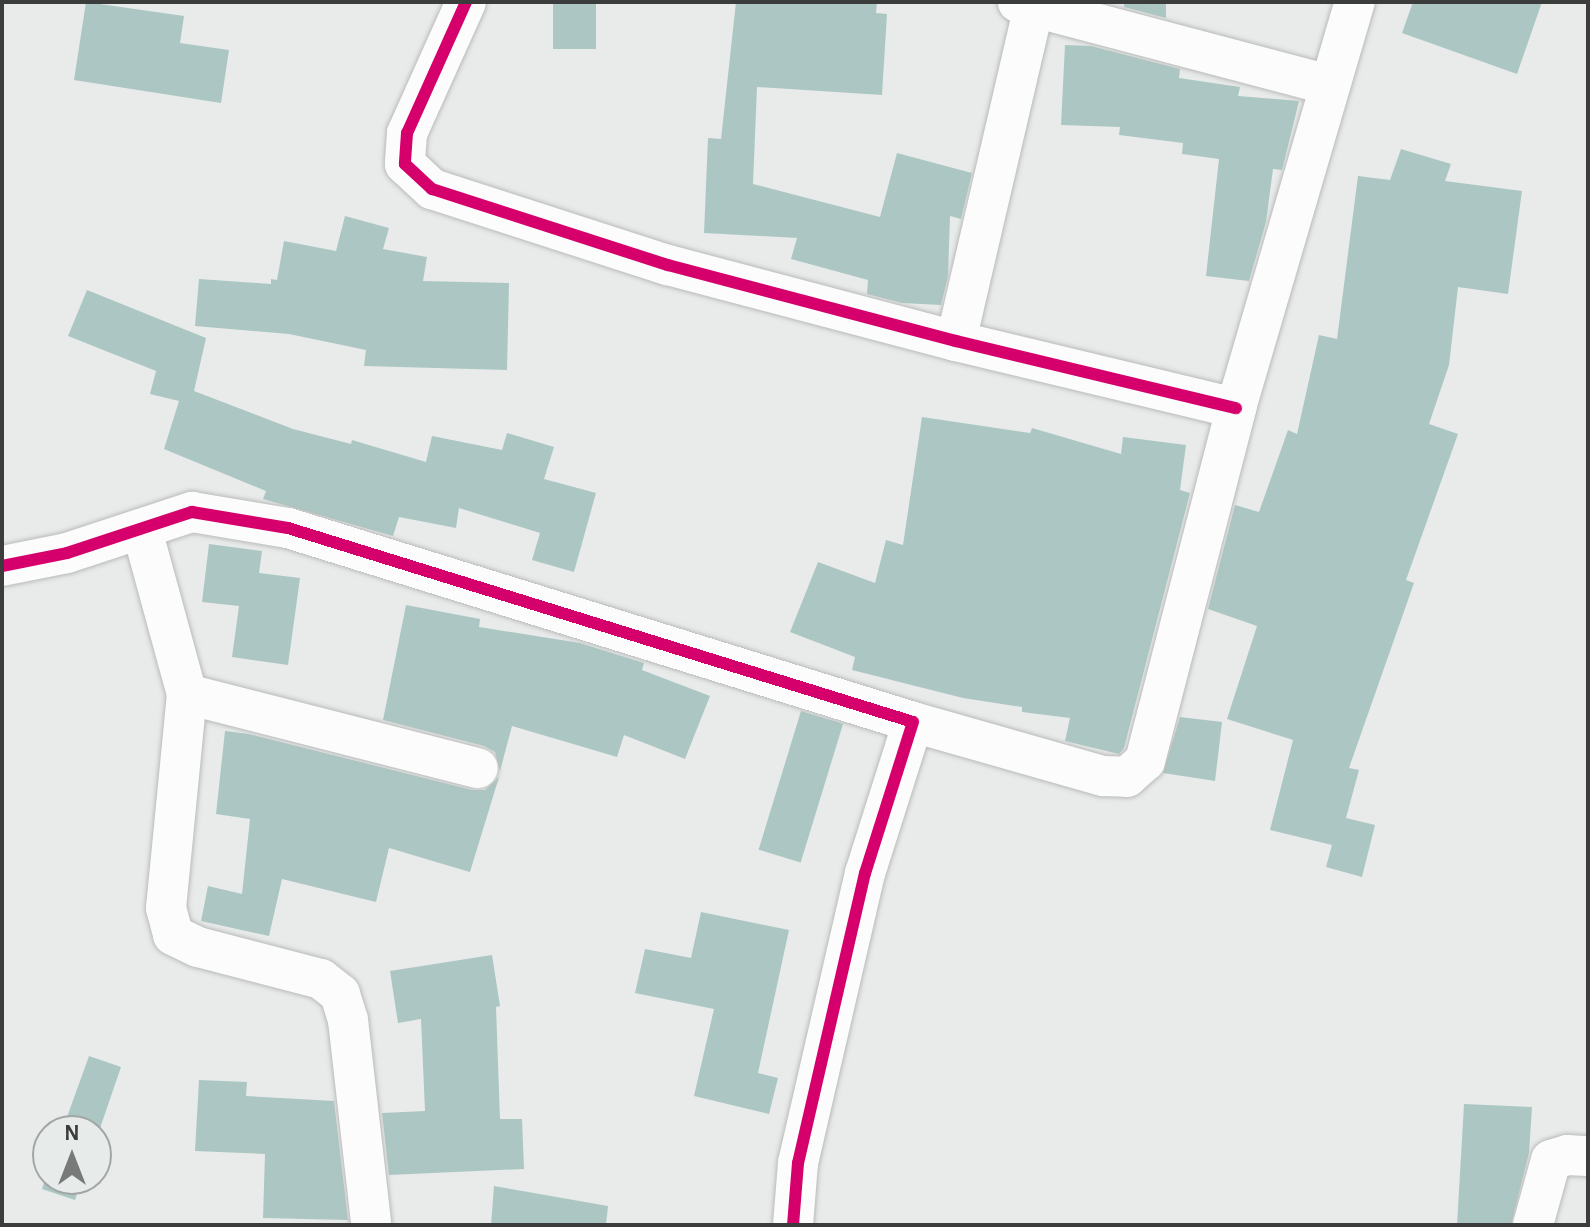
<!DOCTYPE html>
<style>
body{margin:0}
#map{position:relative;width:1590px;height:1227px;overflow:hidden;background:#e8ebea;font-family:"Alegreya Sans",sans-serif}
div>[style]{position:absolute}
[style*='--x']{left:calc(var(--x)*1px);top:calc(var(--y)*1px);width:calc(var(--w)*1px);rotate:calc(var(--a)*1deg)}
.building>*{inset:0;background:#acc7c3;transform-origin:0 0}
.roads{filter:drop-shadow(0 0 2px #b9bbba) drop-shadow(0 0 2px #b9bbba)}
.minor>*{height:40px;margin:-20px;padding:0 20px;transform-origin:20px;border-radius:20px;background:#fcfcfc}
.cycleway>*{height:12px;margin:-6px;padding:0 6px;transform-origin:6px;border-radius:6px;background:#d6006c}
span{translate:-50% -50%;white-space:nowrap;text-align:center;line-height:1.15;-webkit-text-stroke:6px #e7eceb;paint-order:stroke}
.frame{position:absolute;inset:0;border:4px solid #3b3d3c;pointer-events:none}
.north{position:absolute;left:32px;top:1115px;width:80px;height:80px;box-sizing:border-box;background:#e7eceb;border:2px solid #a2a6a5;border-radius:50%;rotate:0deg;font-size:22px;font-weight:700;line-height:32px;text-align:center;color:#3b3d3c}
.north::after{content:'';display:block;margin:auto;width:28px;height:36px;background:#787a79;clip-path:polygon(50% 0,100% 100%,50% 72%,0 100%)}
</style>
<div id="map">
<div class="building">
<i style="clip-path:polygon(86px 2px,184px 16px,180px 43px,229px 50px,221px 103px,74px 80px)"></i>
<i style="left:553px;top:2px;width:43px;height:47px"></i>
<i style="clip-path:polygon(736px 2px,877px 2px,876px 13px,887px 14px,882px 95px,757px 87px,753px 184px,880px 217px,897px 153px,972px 173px,961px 219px,950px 216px,948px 276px,941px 305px,902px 303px,867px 294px,868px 280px,791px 259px,797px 238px,704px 233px,708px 138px,721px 139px)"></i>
<i style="clip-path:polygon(1124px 2px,1166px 2px,1166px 18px,1124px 7px)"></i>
<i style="clip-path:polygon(1413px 2px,1542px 2px,1517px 74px,1402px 33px)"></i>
<i style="clip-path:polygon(1065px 45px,1091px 46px,1180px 69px,1179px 78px,1240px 87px,1238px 96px,1299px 101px,1282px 170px,1273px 169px,1266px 222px,1249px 281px,1206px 276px,1219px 159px,1182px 154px,1183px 143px,1119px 135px,1120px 127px,1061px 125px)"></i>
<i style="clip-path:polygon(1401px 149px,1451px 164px,1445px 181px,1522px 191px,1508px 294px,1458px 287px,1449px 365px,1429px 424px,1458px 434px,1406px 580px,1414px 583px,1349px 768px,1359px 770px,1346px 818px,1375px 825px,1362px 877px,1326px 867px,1332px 845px,1270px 830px,1293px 740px,1227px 719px,1257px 626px,1208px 609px,1235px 505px,1259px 512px,1288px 430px,1297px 434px,1319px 335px,1337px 339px,1358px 176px,1390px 180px)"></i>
<i style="clip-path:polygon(345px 216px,389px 228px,383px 249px,427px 257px,423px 281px,509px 283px,507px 370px,364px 366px,366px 350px,289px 334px,195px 326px,199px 279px,271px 284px,271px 279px,277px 280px,284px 241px,336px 251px)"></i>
<i style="clip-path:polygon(87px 290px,206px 338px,194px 391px,293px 429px,351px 444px,352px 440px,426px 462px,432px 436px,502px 450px,507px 433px,554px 447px,544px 479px,596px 493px,574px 572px,532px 560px,540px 533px,459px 508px,456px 528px,399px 517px,393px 536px,263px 499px,266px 491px,164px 449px,179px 401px,150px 394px,156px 371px,68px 336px)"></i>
<i style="clip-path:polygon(922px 417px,1030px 433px,1032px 428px,1121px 454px,1123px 437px,1186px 445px,1180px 490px,1190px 493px,1124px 748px,1119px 754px,1065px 741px,1070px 718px,1022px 712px,1022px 707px,963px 698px,852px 670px,855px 657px,790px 632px,818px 562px,875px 583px,886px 540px,903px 545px)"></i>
<i style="clip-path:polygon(209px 544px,262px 551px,259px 573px,300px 578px,288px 665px,232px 657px,239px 606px,202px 602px)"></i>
<i style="clip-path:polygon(406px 605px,480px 619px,479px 627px,580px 643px,644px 663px,642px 670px,710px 696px,685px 759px,624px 735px,617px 757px,512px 726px,500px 771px,495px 752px,484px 746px,383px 720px)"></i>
<i style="left:801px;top:711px;width:44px;height:145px;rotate:17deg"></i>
<i style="clip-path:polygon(1180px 717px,1222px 722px,1215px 781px,1163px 773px)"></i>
<i style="clip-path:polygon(225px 731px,249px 734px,472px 790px,485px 790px,499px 777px,470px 872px,389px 848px,376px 902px,282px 879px,269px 936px,201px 921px,208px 886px,242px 894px,250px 819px,216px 814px)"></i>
<i style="clip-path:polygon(701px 912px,789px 930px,758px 1073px,778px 1078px,769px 1114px,694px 1096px,714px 1009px,635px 993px,645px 949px,691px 958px)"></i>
<i style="clip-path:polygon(492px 955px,500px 1006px,496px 1007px,500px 1119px,522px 1119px,524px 1169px,389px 1175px,382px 1113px,425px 1111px,421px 1019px,398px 1023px,390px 971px)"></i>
<i style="clip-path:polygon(89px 1056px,121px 1067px,96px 1140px,96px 1131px,62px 1131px)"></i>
<i style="clip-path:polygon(199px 1080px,247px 1082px,246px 1096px,334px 1101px,348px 1220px,263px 1218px,265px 1154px,195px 1151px)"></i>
<i style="clip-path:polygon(1464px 1104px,1532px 1107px,1529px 1153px,1511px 1225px,1457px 1225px)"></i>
<i style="clip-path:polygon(48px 1171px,48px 1179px,82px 1179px,75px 1200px,42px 1189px)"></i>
<i style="clip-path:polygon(494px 1186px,608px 1206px,606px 1225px,491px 1225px)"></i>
</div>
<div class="roads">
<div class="minor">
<i style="--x:466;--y:2;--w:144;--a:114.2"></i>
<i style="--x:407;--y:133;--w:31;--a:94"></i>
<i style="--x:405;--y:164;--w:37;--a:43"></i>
<i style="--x:432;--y:189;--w:248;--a:17.9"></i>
<i style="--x:668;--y:265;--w:298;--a:14.8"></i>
<i style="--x:956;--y:341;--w:288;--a:13.5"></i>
<i style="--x:1034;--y:7;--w:306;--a:14.8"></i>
<i style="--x:956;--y:341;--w:343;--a:-76.9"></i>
<i style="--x:1034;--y:7;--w:17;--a:-163"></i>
<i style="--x:142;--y:530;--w:170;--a:74.7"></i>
<i style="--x:187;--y:694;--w:215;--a:95.6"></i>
<i style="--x:166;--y:908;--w:28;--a:75"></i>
<i style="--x:173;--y:935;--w:28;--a:26"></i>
<i style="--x:198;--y:947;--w:127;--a:14.6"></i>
<i style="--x:321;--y:979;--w:24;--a:38"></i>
<i style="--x:340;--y:994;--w:27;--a:73"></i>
<i style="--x:348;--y:1020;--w:204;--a:83.5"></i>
<i style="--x:2;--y:566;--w:66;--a:-11.3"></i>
<i style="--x:67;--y:553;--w:132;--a:-18.2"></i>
<i style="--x:192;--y:512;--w:97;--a:9.5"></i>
<i style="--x:288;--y:528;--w:654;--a:17.24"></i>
<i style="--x:913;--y:722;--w:158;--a:107.6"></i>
<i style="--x:865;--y:873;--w:298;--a:103"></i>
<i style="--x:798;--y:1163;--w:62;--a:94.6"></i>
<i style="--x:187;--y:694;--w:300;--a:14.3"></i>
<i style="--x:913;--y:722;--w:198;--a:15.9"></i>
<i style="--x:1103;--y:776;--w:24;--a:2"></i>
<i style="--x:1127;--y:777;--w:24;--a:-42"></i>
<i style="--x:1145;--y:761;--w:365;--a:-75.5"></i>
<i style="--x:1236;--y:408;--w:423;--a:-73.7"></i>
<i style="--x:1533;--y:1225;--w:67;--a:-74.5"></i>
<i style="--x:1551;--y:1160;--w:17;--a:-17"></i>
<i style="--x:1567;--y:1155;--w:21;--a:3"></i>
</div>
</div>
<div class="cycleway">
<i style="--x:466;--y:2;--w:144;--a:114.2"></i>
<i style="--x:407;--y:133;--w:31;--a:94"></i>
<i style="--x:405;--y:164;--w:37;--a:43"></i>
<i style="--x:432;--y:189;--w:248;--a:17.9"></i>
<i style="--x:668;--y:265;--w:298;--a:14.8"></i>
<i style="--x:956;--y:341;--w:288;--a:13.5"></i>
<i style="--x:2;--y:566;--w:66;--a:-11.3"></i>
<i style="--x:67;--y:553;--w:132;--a:-18.2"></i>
<i style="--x:192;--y:512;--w:97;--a:9.5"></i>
<i style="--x:288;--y:528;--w:654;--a:17.24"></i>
<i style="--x:913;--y:722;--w:158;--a:107.6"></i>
<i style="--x:865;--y:873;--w:298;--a:103"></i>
<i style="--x:798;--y:1163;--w:62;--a:94.6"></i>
</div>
<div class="frame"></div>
<div class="north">N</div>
</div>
